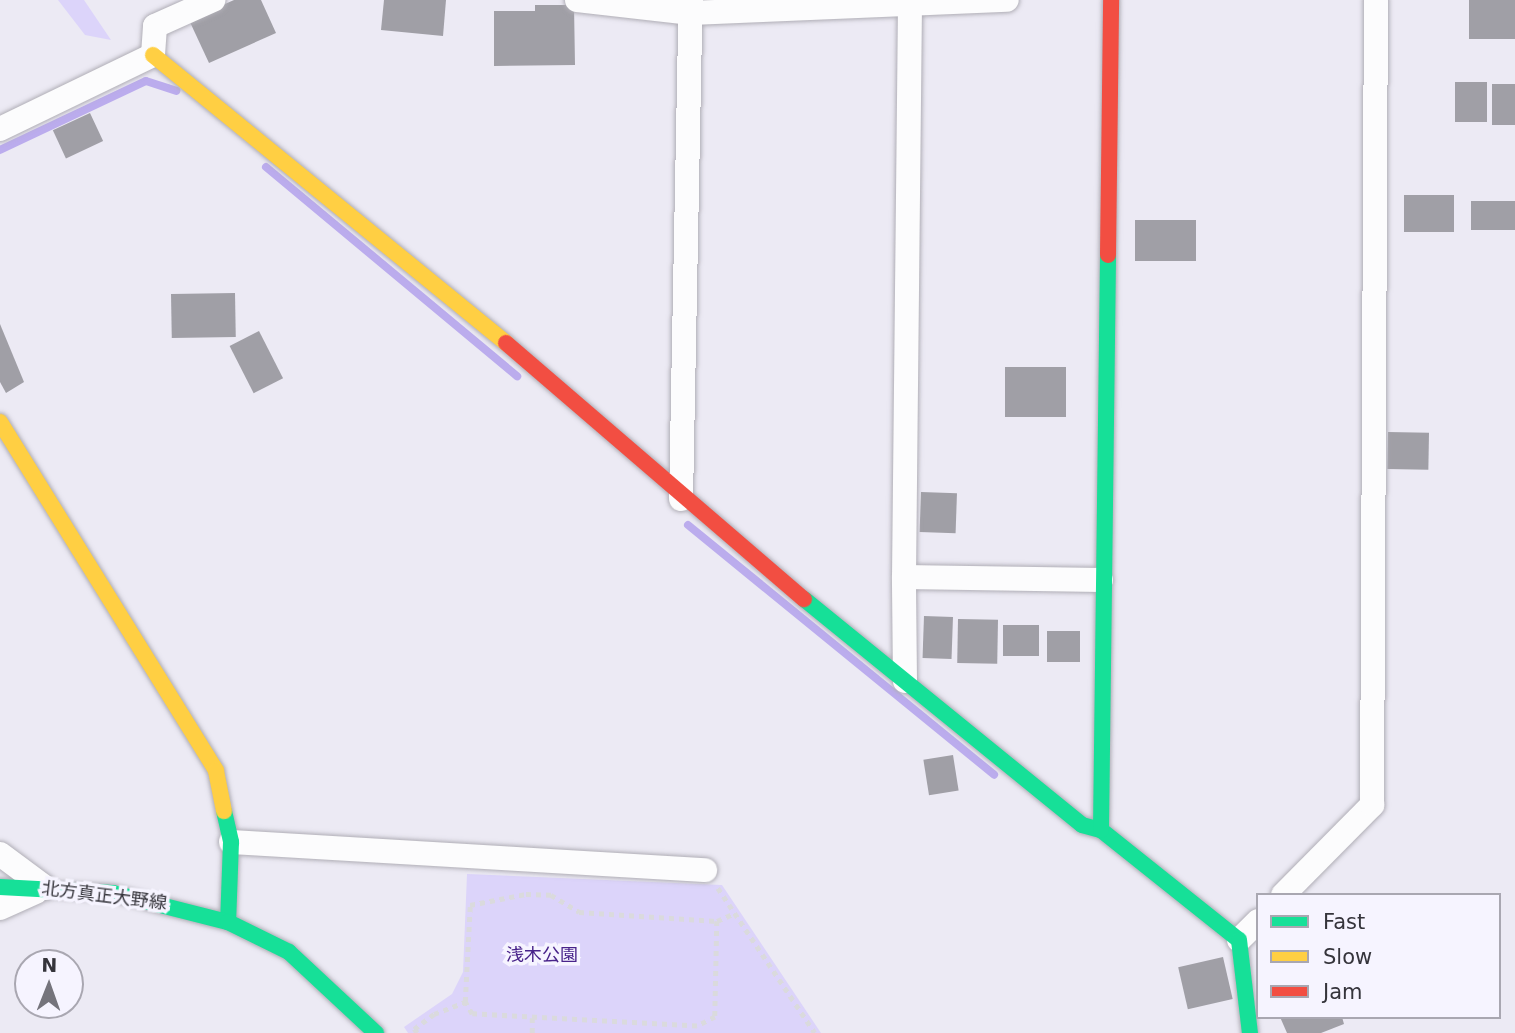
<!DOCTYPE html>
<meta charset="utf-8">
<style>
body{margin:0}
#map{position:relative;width:1515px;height:1033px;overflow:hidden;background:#eceaf4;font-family:"DejaVu Sans","Noto Sans JP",sans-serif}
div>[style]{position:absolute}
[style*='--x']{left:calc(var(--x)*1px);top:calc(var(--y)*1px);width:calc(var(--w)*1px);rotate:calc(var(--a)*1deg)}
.green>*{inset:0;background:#dcd4fa}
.stream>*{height:8px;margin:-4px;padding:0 4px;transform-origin:4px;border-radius:4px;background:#bbaced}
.building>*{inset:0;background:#a09fa6;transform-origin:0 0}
.path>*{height:4.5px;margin-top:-2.25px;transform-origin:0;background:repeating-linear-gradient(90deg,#dadadd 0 5px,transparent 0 10px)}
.roads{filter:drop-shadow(0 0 2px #b0aeb6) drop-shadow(0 0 2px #b0aeb6)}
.street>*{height:24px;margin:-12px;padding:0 12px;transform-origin:12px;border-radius:12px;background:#fcfcfd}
.fast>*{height:16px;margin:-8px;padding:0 8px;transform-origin:8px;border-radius:8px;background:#16e098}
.slow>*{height:16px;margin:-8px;padding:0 8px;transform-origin:8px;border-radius:8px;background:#ffcf43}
.jam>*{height:16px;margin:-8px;padding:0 8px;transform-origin:8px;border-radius:8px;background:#f24e42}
span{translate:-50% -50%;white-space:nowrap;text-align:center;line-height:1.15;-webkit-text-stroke:7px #f6f4ff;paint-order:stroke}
.street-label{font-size:18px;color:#35343b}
.park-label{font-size:18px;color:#48238a}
.legend{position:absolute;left:1256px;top:893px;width:245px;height:126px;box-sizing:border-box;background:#f6f4ff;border:2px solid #a9a7b1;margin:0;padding:9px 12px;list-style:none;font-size:21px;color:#35343b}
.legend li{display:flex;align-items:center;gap:14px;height:35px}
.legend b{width:35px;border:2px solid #a9a7b1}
.north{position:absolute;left:14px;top:949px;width:70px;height:70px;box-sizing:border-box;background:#f6f4ff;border:2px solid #a9a7b1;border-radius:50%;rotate:1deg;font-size:19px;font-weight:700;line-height:28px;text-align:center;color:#35343b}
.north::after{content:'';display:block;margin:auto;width:24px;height:32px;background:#75747c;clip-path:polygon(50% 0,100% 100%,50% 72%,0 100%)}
</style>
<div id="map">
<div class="green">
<i style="clip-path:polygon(58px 0,84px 0,111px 40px,85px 35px)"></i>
<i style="clip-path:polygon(467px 874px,722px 885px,821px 1033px,408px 1033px,404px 1027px,452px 994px,463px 972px)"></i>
</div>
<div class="stream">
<i style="--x:0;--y:150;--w:161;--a:-25.3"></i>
<i style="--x:146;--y:81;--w:32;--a:18"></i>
<i style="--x:266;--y:167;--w:327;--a:39.8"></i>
<i style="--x:688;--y:525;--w:395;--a:39.2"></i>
</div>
<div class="building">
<i style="clip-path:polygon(234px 0,261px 0,276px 33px,209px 63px,189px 20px)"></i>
<i style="clip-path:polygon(384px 0,446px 0,443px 36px,381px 30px)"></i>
<i style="left:1469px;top:0;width:46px;height:39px"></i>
<i style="clip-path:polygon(535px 5px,574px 5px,575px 65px,494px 66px,494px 11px,535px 11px)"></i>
<i style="left:1455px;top:82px;width:32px;height:40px"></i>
<i style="left:1515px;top:84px;width:41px;height:23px;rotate:90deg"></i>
<i style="left:90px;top:113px;width:31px;height:41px;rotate:65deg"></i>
<i style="left:1454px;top:195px;width:37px;height:50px;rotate:90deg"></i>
<i style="left:1471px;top:201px;width:44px;height:29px"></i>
<i style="left:1135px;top:220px;width:61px;height:41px"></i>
<i style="left:235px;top:293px;width:44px;height:64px;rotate:89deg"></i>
<i style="clip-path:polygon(0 324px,24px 382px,6px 393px,0 382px)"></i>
<i style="left:259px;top:331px;width:53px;height:33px;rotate:63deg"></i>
<i style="left:1005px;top:367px;width:61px;height:50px"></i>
<i style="left:1388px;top:432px;width:41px;height:37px;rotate:1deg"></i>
<i style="left:921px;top:492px;width:36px;height:40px;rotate:2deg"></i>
<i style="left:924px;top:616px;width:29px;height:42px;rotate:2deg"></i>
<i style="left:958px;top:619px;width:40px;height:44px;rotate:1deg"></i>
<i style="left:1003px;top:625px;width:36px;height:31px"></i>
<i style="left:1047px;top:631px;width:33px;height:31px"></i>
<i style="left:953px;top:755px;width:36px;height:30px;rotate:81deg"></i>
<i style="left:1223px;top:957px;width:43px;height:46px;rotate:77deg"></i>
<i style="clip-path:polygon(1280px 1017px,1342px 1017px,1344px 1024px,1321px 1033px,1287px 1033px)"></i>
</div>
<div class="path">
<i style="--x:718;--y:888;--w:174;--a:56.2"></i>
<i style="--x:526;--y:894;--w:25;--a:2"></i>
<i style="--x:551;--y:895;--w:33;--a:31"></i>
<i style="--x:579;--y:912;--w:138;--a:3.7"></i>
<i style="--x:717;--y:921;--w:96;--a:91.2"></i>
<i style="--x:715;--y:1017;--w:20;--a:153"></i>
<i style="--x:697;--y:1026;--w:225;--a:-176.9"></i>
<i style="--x:472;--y:1014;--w:14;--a:-120"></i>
<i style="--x:465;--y:1002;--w:97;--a:-87"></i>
<i style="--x:470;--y:905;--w:57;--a:-11.1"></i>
<i style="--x:717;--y:921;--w:20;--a:-24"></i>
<i style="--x:417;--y:1033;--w:5;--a:-127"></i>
<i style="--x:414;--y:1029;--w:25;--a:-37"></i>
<i style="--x:434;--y:1014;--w:33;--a:-21"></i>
<i style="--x:532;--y:1033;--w:15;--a:-90"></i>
</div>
<div class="roads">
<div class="street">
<i style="--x:577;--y:0;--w:115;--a:6.5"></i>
<i style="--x:691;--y:13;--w:316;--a:-2.4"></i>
<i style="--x:0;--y:129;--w:170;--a:-25.8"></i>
<i style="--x:153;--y:55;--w:29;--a:-86"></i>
<i style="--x:155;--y:26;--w:64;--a:-24.1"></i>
<i style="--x:681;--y:499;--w:499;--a:-88.9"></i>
<i style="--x:904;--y:577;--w:573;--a:-89.4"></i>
<i style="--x:905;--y:681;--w:104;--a:-90.6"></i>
<i style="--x:904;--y:577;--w:197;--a:0.9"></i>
<i style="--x:231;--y:842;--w:475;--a:3.4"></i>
<i style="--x:0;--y:854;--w:57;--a:36.5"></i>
<i style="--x:1283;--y:895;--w:127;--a:-45.3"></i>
<i style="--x:1372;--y:805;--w:805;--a:-89.72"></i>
<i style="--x:0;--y:908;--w:39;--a:-24"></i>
<i style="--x:1239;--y:940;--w:27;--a:-45"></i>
</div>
<div class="fast">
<i style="--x:804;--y:599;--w:358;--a:39.1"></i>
<i style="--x:1082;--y:825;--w:20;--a:15"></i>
<i style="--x:1101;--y:830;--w:176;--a:38.6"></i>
<i style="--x:1239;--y:940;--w:94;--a:83.3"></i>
<i style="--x:224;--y:811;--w:32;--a:77"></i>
<i style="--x:231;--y:842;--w:80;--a:92.1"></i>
<i style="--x:1101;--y:830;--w:575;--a:-89.3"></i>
<i style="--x:0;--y:887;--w:113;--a:3"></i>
<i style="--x:113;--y:893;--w:119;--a:14.2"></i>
<i style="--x:228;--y:922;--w:68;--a:26.2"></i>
<i style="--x:289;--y:952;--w:119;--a:43"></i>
</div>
<div class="slow">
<i style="--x:153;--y:55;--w:456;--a:39.2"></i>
<i style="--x:0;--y:422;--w:410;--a:58.2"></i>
<i style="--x:216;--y:771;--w:41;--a:78.7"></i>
</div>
<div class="jam">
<i style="--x:1108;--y:255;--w:255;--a:-89.3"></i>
<i style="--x:506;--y:343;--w:393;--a:40.7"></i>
</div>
</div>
<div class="street-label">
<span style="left:104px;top:896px;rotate:7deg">北方真正大野線</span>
</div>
<div class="park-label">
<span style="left:542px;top:955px">浅木公園</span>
</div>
<ul class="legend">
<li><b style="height:9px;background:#16e098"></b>Fast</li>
<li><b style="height:9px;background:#ffcf43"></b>Slow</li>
<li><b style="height:9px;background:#f24e42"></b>Jam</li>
</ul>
<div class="north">N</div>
</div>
